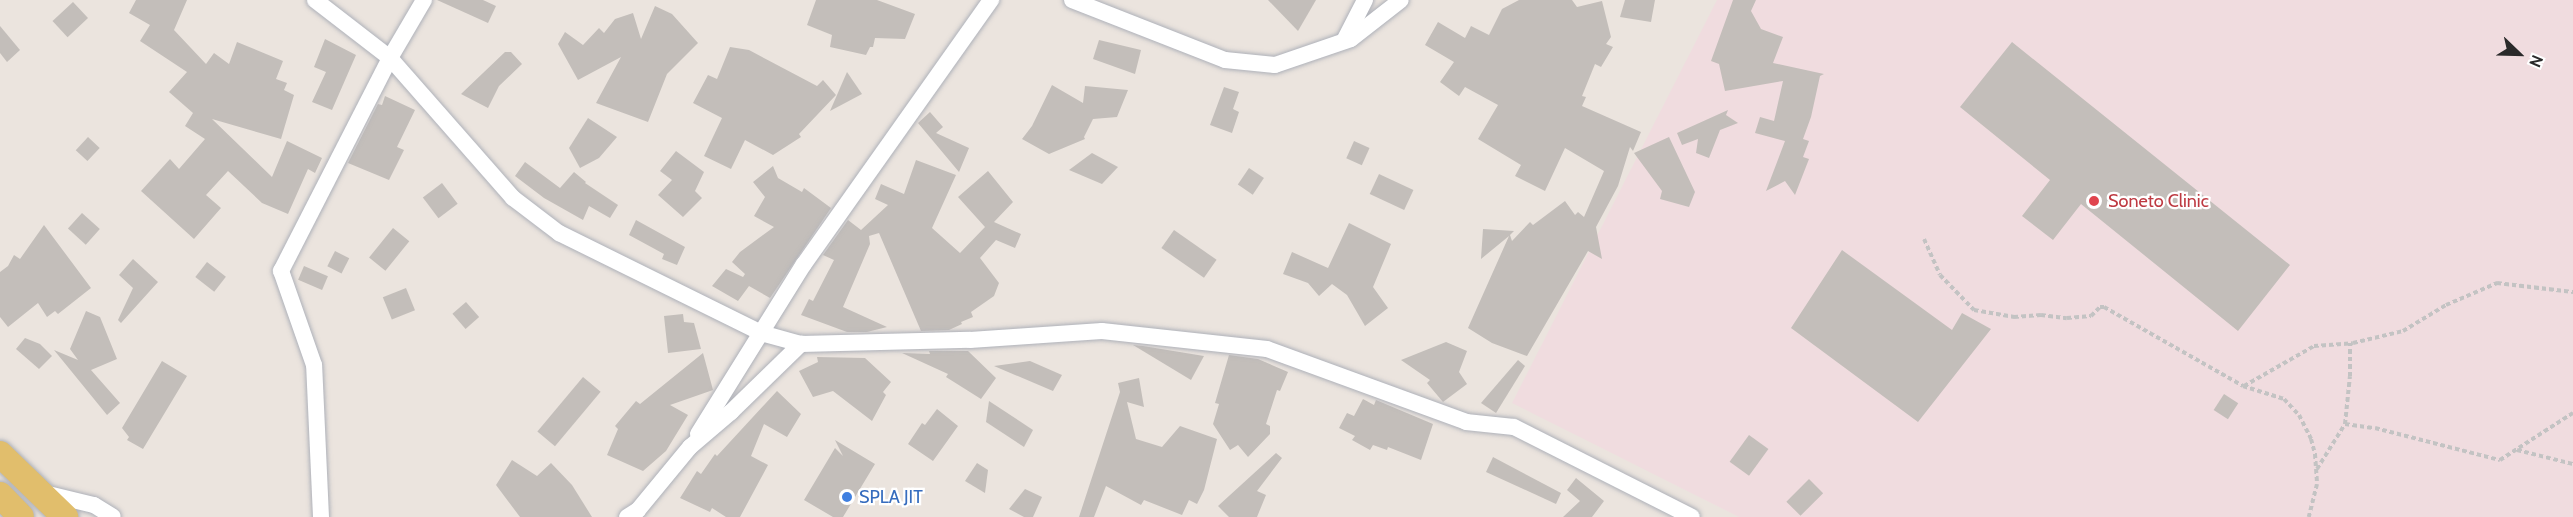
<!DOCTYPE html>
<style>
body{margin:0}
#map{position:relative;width:2573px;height:517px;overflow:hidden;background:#ebe4de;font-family:Cabin,sans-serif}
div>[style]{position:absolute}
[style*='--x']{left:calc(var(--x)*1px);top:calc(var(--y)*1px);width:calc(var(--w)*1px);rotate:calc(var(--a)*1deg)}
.medical>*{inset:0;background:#f0dcdf}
.building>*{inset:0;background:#c3beba;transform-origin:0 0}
.path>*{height:4px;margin-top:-2px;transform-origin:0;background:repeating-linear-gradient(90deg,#c3c3c3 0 4.5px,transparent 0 7.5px)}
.roads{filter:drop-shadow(0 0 2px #aeb1b9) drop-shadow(0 0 2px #aeb1b9)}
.street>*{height:16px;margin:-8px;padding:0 8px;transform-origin:8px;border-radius:8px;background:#fff}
.primary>*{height:26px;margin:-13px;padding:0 13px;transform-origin:13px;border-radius:13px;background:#e1be6c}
.dots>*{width:16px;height:16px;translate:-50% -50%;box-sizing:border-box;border:3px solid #fff;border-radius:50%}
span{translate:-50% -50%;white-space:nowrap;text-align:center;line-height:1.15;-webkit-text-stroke:4.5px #fff;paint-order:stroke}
.health-label{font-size:18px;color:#be3a42}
.left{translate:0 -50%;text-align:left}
.shop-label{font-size:18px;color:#366cbe}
.north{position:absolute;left:2489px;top:24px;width:60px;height:60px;-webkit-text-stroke:4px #fff;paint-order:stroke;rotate:113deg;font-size:16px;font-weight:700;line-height:24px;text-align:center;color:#2a2a2a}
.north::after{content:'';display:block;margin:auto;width:21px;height:27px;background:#2a2a2a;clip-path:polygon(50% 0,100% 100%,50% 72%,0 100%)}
</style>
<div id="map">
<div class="medical">
<i style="clip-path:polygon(1717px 0,2573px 0,2573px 517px,1739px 517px,1512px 403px)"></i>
</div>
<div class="building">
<i style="clip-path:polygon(136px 0,187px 0,174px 30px,206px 64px,214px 53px,229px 64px,237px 42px,283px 61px,276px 79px,287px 83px,284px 90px,294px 95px,281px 139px,212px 119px,272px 177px,287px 141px,322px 158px,315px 173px,308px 169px,288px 214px,262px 203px,228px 171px,206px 195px,221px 208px,194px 239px,141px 191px,170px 159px,179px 169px,205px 139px,185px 126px,193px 113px,169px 92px,187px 72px,140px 41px,150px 25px,129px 13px)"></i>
<i style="clip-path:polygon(437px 0,483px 0,496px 6px,488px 23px)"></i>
<i style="clip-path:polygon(816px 0,877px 0,915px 14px,905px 39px,875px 38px,873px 47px,870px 47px,866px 55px,830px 47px,832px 35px,807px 25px)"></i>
<i style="clip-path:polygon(1268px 0,1316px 0,1298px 31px)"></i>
<i style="clip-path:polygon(1519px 0,1572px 0,1577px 7px,1602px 1px,1611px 37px,1606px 44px,1613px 47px,1601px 67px,1595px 64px,1582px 96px,1586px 97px,1582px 106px,1641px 132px,1633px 151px,1630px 147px,1618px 186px,1596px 227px,1602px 259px,1588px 251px,1527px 356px,1492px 343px,1468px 328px,1509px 236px,1481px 259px,1483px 229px,1514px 231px,1510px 235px,1512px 241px,1530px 222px,1533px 225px,1565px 201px,1575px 215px,1578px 212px,1584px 217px,1604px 171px,1565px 148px,1545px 191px,1515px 176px,1521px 165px,1478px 139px,1498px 105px,1465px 87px,1459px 96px,1440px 82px,1454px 62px,1425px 45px,1438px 22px,1465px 38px,1471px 26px,1489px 35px,1502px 9px)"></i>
<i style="clip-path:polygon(1625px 0,1655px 0,1651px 22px,1620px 17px)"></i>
<i style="clip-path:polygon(1733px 0,1756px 0,1751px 11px,1761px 29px,1783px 37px,1773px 63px,1824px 74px,1820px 76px,1811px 117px,1803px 139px,1809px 141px,1803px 157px,1809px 159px,1795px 195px,1785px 181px,1766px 191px,1785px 141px,1755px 133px,1760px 117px,1774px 121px,1783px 81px,1725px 91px,1719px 64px,1711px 61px)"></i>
<i style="left:73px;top:2px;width:22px;height:28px;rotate:47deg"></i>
<i style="clip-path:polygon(655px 6px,672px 14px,698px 43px,667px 74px,648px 122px,596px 103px,621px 57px,578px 80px,558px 44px,565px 32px,583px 45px,599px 28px,604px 33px,615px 19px,633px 13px,641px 39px)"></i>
<i style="clip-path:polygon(0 26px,20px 50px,7px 62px,0 53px)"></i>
<i style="clip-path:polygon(325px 39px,356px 55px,332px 110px,312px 102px,326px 72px,314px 67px)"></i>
<i style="clip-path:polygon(1099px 40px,1141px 50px,1135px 74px,1093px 59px)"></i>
<i style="clip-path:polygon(2012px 42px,2290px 265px,2238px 331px,2081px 204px,2053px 240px,2022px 216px,2050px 180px,1960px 107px)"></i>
<i style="clip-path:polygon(730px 47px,749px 50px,817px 86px,823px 80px,836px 95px,799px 134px,801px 137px,773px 155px,745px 140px,731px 169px,704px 156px,722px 118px,693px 103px,708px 75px,717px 79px)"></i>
<i style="clip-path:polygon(505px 52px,511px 52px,522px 64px,499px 86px,488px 108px,461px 94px)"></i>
<i style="clip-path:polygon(847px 72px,862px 94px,830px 111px)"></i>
<i style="clip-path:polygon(1052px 85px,1083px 103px,1085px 86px,1128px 90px,1117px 117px,1093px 119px,1084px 137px,1085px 139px,1049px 154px,1022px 139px,1032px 126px)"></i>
<i style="clip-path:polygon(1224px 87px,1239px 92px,1233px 109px,1239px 112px,1232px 133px,1210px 125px)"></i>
<i style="clip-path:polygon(385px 96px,415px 110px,397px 147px,404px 150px,389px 180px,348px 163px,378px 104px,382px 105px)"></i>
<i style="clip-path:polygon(1728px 110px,1726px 115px,1738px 123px,1720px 130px,1709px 158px,1696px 153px,1698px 139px,1682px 145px,1677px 133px)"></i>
<i style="clip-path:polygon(930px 112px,943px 127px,936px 133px,969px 148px,959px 172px,918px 123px)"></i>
<i style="clip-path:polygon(588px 118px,617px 137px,599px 158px,580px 168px,569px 148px)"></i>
<i style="left:88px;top:137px;width:16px;height:18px;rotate:43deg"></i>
<i style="clip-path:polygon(1669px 137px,1695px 192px,1689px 207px,1660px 199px,1662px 191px,1634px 153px)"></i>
<i style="left:1354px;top:141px;width:17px;height:19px;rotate:24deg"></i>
<i style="clip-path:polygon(676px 151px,704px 172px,695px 191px,702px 198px,683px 217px,658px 195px,672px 180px,660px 171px)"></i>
<i style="clip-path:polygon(1092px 153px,1118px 167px,1102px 184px,1069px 170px)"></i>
<i style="clip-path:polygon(916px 160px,956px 175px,932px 228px,960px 253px,985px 227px,958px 197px,988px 171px,1013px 202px,994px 222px,1021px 234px,1015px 248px,996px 240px,980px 258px,999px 283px,994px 296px,971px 312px,973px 317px,961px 322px,962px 324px,949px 330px,921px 331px,879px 233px,869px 236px,870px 244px,843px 307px,887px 327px,867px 332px,847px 332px,801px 315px,809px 299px,813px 301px,834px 260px,823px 255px,848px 220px,861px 230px,888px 205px,875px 199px,881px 184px,904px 194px)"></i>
<i style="clip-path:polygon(525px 162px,560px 188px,574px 172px,586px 182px,585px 183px,618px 205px,610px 218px,589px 206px,583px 220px,544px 198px,515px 176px)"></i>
<i style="clip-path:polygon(773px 166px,778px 178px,802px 192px,804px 188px,831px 208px,770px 298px,749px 286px,738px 301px,712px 286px,726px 269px,743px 277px,745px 274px,732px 262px,740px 252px,774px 227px,754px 216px,765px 197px,753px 182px)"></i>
<i style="left:1249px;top:168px;width:18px;height:20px;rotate:34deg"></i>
<i style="left:1379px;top:174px;width:38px;height:22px;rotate:25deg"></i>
<i style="left:442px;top:183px;width:26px;height:24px;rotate:53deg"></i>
<i style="left:82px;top:213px;width:24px;height:21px;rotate:42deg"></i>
<i style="clip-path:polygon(636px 220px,685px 247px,677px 265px,662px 259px,664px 254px,629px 235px)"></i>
<i style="clip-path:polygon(1349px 223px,1391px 244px,1373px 287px,1388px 308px,1365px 326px,1347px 295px,1332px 284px,1319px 296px,1308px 283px,1283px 274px,1292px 252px,1328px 268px)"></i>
<i style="clip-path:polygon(44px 225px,91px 288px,58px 314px,55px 311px,47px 317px,38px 303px,8px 327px,0 317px,0 272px,8px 266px,14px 255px,20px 259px)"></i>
<i style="left:393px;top:228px;width:21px;height:38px;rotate:39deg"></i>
<i style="left:1174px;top:230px;width:52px;height:22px;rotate:35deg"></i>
<i style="clip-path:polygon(1842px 250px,1952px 330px,1962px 313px,1991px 329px,1918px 422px,1791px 328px)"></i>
<i style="left:335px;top:251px;width:16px;height:17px;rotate:27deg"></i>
<i style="clip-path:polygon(133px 259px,158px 282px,121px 323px,118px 320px,133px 288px,119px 275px)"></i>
<i style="left:207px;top:262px;width:24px;height:19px;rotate:38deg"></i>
<i style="left:304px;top:266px;width:26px;height:15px;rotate:23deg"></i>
<i style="left:406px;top:288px;width:24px;height:25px;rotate:68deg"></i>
<i style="left:466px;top:302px;width:20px;height:18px;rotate:49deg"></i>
<i style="clip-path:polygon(86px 311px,100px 317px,117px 359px,91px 370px,120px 403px,107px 415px,54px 350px,78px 360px,70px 349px)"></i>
<i style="clip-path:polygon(683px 314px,684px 322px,694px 323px,701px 349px,668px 353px,664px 316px)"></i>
<i style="clip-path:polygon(25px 338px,40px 344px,52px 356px,39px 369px,16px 349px)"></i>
<i style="clip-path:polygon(1446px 342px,1467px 351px,1459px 372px,1467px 384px,1443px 402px,1427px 383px,1430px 380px,1401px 360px)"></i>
<i style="clip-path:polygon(1133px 345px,1143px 346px,1204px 356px,1191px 380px)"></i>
<i style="clip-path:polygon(929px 351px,968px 351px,996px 378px,981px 399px,946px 377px,948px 374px,902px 353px,930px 354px)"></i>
<i style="clip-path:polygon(703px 353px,713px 390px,670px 405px,688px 415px,666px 451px,643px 471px,607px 455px,618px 429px,615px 426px,636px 401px,640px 404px)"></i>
<i style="clip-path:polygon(1229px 355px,1258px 359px,1288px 372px,1280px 391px,1277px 390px,1266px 424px,1270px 426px,1270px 434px,1248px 457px,1238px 445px,1230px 450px,1213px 424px,1219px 404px,1215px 403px)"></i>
<i style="clip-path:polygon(817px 357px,865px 358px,891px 382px,883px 392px,886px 395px,872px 421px,833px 391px,813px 397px,799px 371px,818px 362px)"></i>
<i style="clip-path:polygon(1518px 360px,1525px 366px,1496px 413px,1481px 403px)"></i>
<i style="clip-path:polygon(162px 361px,187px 376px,143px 449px,127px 440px,129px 437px,122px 428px)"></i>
<i style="clip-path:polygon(1030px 361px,1062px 375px,1053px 391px,994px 366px)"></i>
<i style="left:583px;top:377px;width:23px;height:71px;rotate:40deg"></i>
<i style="clip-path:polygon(1139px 378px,1144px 407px,1127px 402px,1136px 439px,1162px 447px,1180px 426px,1217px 439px,1204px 490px,1197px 504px,1189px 500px,1182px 515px,1144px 500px,1141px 505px,1106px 486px,1094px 517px,1079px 517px,1120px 392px,1118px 383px)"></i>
<i style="clip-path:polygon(777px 391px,801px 414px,787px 437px,764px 424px,751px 456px,768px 465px,740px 517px,726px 517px,712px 508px,710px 512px,680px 498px,697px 471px,701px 474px,715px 454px,717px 456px)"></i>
<i style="left:2224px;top:394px;width:17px;height:19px;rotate:33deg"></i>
<i style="clip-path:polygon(1363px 399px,1374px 405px,1376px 400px,1433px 424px,1421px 460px,1388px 447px,1387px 450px,1373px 445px,1370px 450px,1352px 440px,1355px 436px,1339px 428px,1347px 413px,1354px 416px)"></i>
<i style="clip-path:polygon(989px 401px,1033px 430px,1024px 447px,986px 422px)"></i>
<i style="clip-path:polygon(937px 409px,958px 426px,933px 461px,908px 444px,922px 423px,925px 425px)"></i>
<i style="left:1749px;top:435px;width:24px;height:33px;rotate:36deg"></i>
<i style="clip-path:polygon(835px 440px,875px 464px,843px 517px,833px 517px,804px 500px,835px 448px,843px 456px)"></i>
<i style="clip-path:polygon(1276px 453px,1282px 458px,1257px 491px,1266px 495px,1257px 517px,1229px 517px,1218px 506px)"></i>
<i style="clip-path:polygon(1493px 457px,1561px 493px,1556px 504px,1486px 472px)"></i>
<i style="clip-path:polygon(512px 460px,537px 476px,551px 463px,572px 485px,592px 517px,520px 517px,496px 485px)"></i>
<i style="clip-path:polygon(977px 463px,988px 470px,985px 493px,965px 481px)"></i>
<i style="clip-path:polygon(1576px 478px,1604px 501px,1592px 517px,1563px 517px,1580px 501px,1567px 490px)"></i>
<i style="left:1809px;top:479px;width:20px;height:32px;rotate:45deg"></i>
<i style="clip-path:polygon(1025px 489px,1042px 497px,1033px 517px,1024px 517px,1009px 509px)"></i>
</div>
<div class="path">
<i style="--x:1924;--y:239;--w:39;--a:66"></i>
<i style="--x:1940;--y:275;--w:49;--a:45.8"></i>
<i style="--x:1974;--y:310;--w:41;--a:9.9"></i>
<i style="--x:2014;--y:317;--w:27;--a:-4"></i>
<i style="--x:2041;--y:315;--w:26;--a:7"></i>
<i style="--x:2067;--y:318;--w:24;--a:-5"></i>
<i style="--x:2091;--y:316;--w:13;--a:-45"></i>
<i style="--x:2100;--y:307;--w:4;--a:0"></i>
<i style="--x:2104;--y:307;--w:160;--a:29.6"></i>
<i style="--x:2243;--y:386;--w:43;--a:17.6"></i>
<i style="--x:2284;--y:399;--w:22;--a:47"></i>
<i style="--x:2299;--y:415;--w:27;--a:63"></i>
<i style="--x:2311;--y:439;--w:16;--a:75"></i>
<i style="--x:2315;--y:454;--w:30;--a:86"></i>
<i style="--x:2317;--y:484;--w:34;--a:104"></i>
<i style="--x:2244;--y:386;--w:81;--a:-29.7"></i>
<i style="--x:2314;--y:346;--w:39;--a:-4"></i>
<i style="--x:2353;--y:343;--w:51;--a:-13.5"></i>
<i style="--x:2403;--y:331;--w:50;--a:-31.2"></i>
<i style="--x:2446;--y:305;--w:56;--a:-23.3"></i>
<i style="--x:2497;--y:283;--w:77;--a:6.8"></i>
<i style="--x:2345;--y:424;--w:30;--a:8"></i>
<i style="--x:2375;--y:428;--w:129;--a:14.4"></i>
<i style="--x:2500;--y:460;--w:87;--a:-32.8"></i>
<i style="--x:2517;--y:450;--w:58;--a:14"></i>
<i style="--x:2317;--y:469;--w:53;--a:-58.1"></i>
<i style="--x:2345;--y:424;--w:48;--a:-84.1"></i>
<i style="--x:2350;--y:376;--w:33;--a:-90"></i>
</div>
<div class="roads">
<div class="street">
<i style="--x:315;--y:0;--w:95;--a:37.7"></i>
<i style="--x:390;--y:58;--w:186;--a:48.7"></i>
<i style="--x:513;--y:198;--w:58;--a:37.3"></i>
<i style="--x:559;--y:233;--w:225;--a:26.3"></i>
<i style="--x:761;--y:333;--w:41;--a:15.4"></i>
<i style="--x:1072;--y:0;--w:164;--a:21.4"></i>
<i style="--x:1225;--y:60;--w:50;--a:5.7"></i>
<i style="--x:1275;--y:65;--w:80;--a:-18.9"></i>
<i style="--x:1351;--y:39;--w:63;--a:-38"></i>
<i style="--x:1344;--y:41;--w:46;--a:-62.9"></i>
<i style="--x:698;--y:434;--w:200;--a:-58.1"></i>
<i style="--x:804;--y:264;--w:324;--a:-54.7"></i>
<i style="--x:44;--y:493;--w:51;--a:13.5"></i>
<i style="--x:94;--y:505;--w:22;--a:32"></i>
<i style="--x:321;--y:517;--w:152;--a:-92.6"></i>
<i style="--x:314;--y:365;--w:100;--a:-109.3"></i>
<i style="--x:281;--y:271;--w:239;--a:-62.9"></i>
<i style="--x:390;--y:58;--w:67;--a:-59.6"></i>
<i style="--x:627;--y:517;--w:13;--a:-32"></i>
<i style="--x:638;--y:510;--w:82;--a:-50.5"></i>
<i style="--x:690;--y:447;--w:54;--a:-40.5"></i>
<i style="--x:731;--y:412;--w:98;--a:-44.2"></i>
<i style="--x:801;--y:344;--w:169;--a:-1.4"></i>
<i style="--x:970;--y:340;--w:132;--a:-3.9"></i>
<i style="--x:1102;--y:331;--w:166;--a:6.2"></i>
<i style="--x:1267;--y:349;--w:212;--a:20.1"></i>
<i style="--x:1466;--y:422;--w:48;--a:5.9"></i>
<i style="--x:1514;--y:427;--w:199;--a:26.8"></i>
</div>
<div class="primary">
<i style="--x:0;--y:454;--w:91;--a:44.1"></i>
<i style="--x:0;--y:495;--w:30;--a:46"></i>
</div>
</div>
<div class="dots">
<i style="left:2094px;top:201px;background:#e0444e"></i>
<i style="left:847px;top:497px;background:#3f7fe0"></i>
</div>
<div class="health-label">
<span class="left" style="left:2108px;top:201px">Soneto Clinic</span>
</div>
<div class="shop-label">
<span class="left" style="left:859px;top:497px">SPLA JIT</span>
</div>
<div class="north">N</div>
</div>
